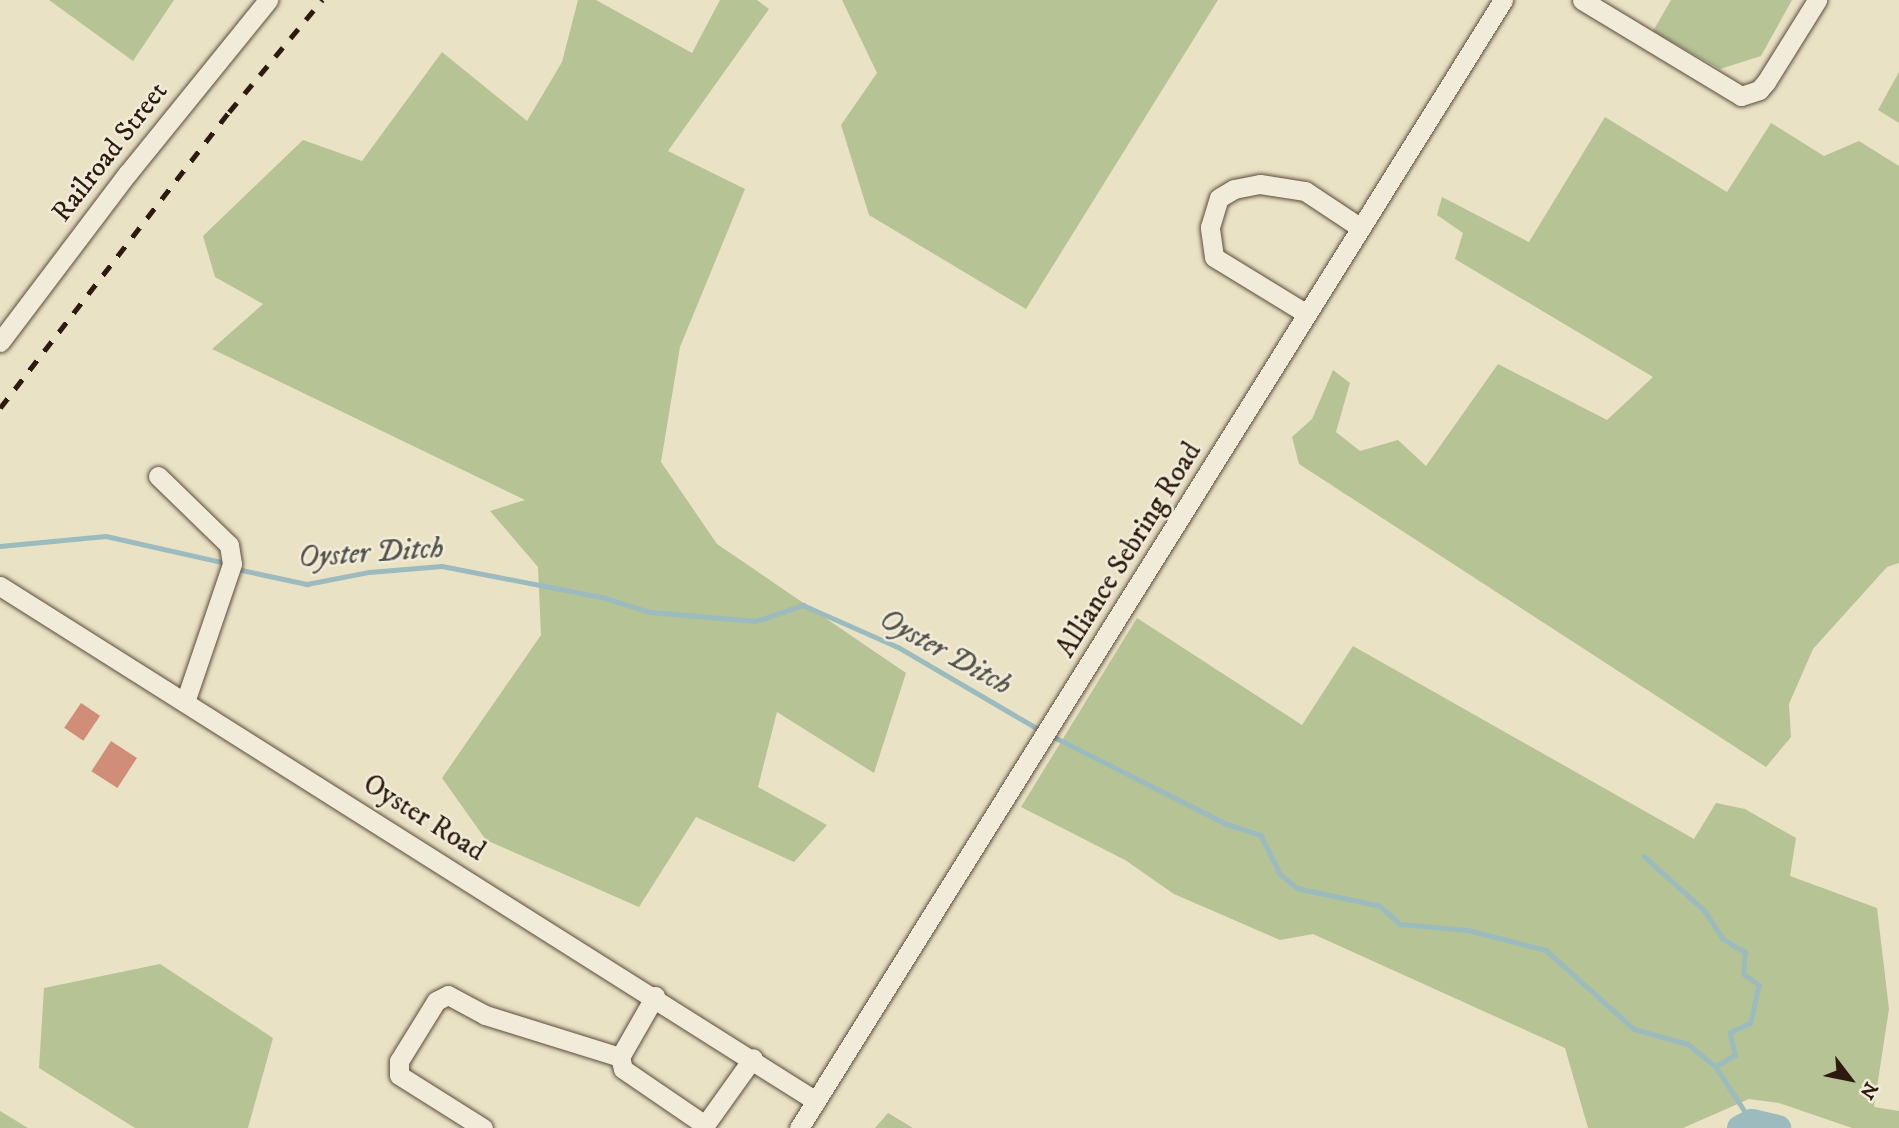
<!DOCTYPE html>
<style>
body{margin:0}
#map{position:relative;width:1899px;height:1128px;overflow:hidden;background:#eae2c5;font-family:"IM FELL DW Pica",serif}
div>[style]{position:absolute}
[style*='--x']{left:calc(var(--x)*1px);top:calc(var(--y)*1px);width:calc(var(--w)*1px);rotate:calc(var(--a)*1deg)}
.green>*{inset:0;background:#b6c395}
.stream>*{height:4.5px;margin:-2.25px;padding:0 2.25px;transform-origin:2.25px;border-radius:2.25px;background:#9cbbbe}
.river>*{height:26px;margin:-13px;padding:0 13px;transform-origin:13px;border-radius:13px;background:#9cbbbe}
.building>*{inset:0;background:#d08d78;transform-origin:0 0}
.roads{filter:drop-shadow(0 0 2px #5c4b3c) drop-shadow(0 0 2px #5c4b3c)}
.minor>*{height:19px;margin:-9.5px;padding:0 9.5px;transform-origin:9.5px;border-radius:9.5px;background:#f1ecd9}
.rail>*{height:4.5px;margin-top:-2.25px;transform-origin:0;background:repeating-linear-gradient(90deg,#2d190e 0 12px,transparent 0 24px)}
span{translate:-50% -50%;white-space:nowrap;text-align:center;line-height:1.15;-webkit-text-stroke:5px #f1ecd9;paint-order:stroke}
.street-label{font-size:28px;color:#2d190e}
.water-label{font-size:30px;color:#54524c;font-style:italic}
.north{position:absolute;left:1815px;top:1044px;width:70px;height:70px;-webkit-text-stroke:5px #f1ecd9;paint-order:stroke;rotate:122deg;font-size:19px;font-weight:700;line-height:28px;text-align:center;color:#2d190e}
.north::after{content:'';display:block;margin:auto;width:24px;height:32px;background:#2d190e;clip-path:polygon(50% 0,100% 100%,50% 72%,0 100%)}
</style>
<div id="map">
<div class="green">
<i style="clip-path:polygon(49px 0,174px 0,133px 61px)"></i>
<i style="clip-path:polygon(578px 0,596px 0,692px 53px,720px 0,757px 0,769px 9px,668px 151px,745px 189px,680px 347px,661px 462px,717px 544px,906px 673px,874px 773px,777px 712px,758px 787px,827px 825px,794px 862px,696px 817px,639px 907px,486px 840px,442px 778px,541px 635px,538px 567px,490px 511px,525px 500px,212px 349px,263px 304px,215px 277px,203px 236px,303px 140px,362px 161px,442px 52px,527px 121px,562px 62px)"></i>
<i style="clip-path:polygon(842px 0,1218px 0,1026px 309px,869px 215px,841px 125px,877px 73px)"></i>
<i style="clip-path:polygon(1671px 0,1792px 0,1761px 56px,1720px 69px,1653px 31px)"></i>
<i style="clip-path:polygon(1899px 72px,1899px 123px,1878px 110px)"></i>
<i style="clip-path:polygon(1605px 117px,1727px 192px,1771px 123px,1824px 156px,1859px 141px,1899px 166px,1899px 563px,1887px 567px,1813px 649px,1789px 704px,1791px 737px,1766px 767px,1299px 464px,1292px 437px,1312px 419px,1333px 370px,1350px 383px,1336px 432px,1360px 451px,1398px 440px,1426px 466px,1498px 364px,1607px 420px,1653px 377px,1455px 259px,1463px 233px,1437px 215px,1442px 197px,1529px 242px)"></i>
<i style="clip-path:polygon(1137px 618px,1302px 725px,1353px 646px,1694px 839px,1716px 803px,1745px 809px,1796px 838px,1790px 876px,1877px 908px,1889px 1009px,1874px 1107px,1899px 1111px,1899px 1128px,1852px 1128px,1779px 1103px,1749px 1099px,1683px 1128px,1588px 1128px,1565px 1048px,1313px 934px,1280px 940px,1174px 894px,1125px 860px,1021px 807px)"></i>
<i style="clip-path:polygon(160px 964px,273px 1038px,248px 1128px,135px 1128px,39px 1068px,44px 988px)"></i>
<i style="clip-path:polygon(0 1111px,28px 1128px,0 1128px)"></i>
<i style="clip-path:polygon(888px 1113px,913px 1128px,875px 1128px)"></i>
</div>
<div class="stream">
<i style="--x:0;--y:546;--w:106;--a:-5.4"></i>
<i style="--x:106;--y:536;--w:123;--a:12.7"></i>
<i style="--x:237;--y:569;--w:72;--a:12.1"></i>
<i style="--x:307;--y:584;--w:63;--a:-11"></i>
<i style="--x:369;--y:572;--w:73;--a:-4.7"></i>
<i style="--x:442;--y:566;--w:163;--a:11"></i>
<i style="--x:602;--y:597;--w:50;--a:17.4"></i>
<i style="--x:650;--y:612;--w:106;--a:4.9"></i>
<i style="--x:756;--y:621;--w:50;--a:-18.8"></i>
<i style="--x:803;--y:605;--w:104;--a:23.9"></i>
<i style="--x:898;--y:647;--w:167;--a:30.3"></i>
<i style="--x:1050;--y:735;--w:198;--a:26.7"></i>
<i style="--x:1227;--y:824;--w:36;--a:18"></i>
<i style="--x:1261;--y:835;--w:43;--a:64"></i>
<i style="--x:1280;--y:874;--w:22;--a:39"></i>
<i style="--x:1297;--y:888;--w:85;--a:12.2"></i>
<i style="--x:1380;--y:906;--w:27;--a:42"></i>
<i style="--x:1400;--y:924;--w:68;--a:5"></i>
<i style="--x:1468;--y:930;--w:81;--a:14.4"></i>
<i style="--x:1546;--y:950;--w:118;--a:41.9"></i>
<i style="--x:1634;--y:1029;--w:56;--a:15.5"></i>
<i style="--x:1688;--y:1044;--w:36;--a:39"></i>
<i style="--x:1716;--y:1067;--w:66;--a:56.8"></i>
<i style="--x:1644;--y:856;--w:82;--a:42"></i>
<i style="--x:1705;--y:911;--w:33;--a:57"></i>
<i style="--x:1723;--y:939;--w:26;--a:31"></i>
<i style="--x:1745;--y:952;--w:22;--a:93"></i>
<i style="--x:1744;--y:974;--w:19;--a:36"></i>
<i style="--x:1759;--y:985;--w:39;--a:102"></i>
<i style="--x:1751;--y:1023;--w:23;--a:155"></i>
<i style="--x:1730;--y:1033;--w:23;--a:77"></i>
<i style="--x:1735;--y:1055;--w:22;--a:148"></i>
</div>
<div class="river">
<i style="--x:1740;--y:1128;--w:13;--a:-27"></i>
<i style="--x:1752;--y:1122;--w:27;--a:13"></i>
</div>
<div class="building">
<i style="left:81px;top:703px;width:23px;height:30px;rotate:34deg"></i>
<i style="left:111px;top:741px;width:31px;height:36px;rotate:33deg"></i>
</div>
<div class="roads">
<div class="minor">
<i style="--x:1582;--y:0;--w:186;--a:31.1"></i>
<i style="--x:1741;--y:96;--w:19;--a:-18"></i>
<i style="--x:1759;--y:90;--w:11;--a:-49"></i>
<i style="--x:1766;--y:82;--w:97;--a:-58.1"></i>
<i style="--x:1307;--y:314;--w:109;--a:-148.5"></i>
<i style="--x:1214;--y:257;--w:30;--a:-98"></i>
<i style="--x:1210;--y:227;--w:30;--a:-73"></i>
<i style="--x:1219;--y:198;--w:17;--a:-31"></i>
<i style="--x:1234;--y:189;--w:26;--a:-11"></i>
<i style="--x:1260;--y:184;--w:46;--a:8.8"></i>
<i style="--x:1305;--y:191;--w:67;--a:33.5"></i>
<i style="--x:0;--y:342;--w:212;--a:-52.9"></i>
<i style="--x:128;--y:173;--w:223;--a:-51"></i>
<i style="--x:158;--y:476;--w:99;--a:44.2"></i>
<i style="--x:229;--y:545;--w:19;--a:81"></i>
<i style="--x:232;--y:564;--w:146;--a:108.8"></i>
<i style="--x:0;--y:586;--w:965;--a:32.26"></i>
<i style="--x:655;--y:996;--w:70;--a:119.8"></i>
<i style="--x:620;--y:1057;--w:12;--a:76"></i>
<i style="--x:623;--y:1069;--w:99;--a:34.3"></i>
<i style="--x:705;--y:1125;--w:82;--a:-54.4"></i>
<i style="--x:483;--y:1128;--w:99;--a:-147.8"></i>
<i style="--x:399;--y:1075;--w:14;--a:-90"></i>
<i style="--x:399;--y:1061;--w:70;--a:-58.3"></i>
<i style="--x:436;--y:1001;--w:13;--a:-27"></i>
<i style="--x:448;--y:995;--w:42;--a:28.4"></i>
<i style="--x:485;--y:1015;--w:141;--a:17.3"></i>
<i style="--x:799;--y:1128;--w:1330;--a:-58.03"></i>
</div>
</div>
<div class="rail">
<i style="--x:0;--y:408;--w:374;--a:-52.3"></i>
<i style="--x:229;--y:112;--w:146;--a:-50.3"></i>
</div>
<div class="street-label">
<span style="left:110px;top:152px;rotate:-52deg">Railroad Street</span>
<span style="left:1129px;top:550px;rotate:-58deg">Alliance Sebring Road</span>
<span style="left:424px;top:818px;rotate:32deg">Oyster Road</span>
</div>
<div class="water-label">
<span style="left:371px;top:554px;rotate:-4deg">Oyster Ditch</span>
<span style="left:945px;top:653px;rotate:29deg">Oyster Ditch</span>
</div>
<div class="north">N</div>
</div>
